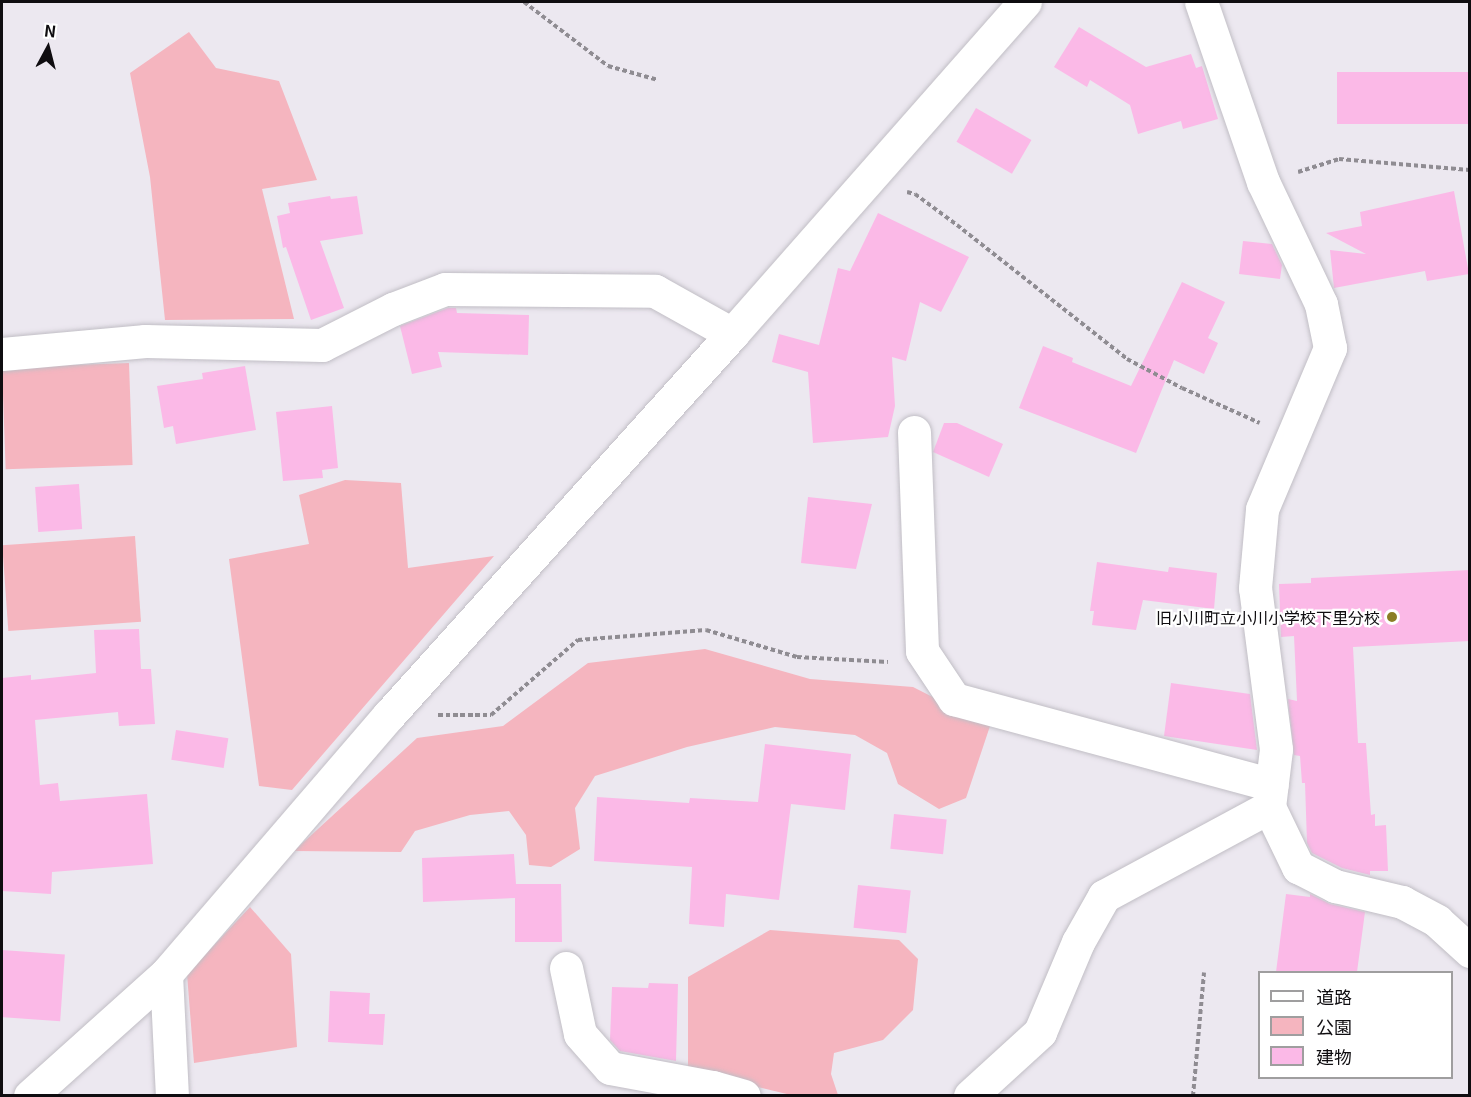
<!DOCTYPE html>
<meta charset="utf-8">
<style>
body{margin:0}
#map{position:relative;width:1471px;height:1097px;overflow:hidden;background:#ece8f0;font-family:Georgia,"Noto Sans JP",serif}
div>[style]{position:absolute}
[style*='--x']{left:calc(var(--x)*1px);top:calc(var(--y)*1px);width:calc(var(--w)*1px);rotate:calc(var(--a)*1deg)}
.green>*{inset:0;background:#f5b5bf;transform-origin:0 0}
.building>*{inset:0;background:#fbb9e7;transform-origin:0 0}
.path>*{height:4px;margin-top:-2px;transform-origin:0;background:repeating-linear-gradient(90deg,#8f8c92 0 4.5px,transparent 0 7.5px)}
.roads{filter:drop-shadow(0 0 2px #c1bec5) drop-shadow(0 0 2px #c1bec5)}
.minor>*{height:33px;margin:-16.5px;padding:0 16.5px;transform-origin:16.5px;border-radius:16.5px;background:#fff}
.dots>*{width:16px;height:16px;translate:-50% -50%;box-sizing:border-box;border:3px solid #fff;border-radius:50%}
span{translate:-50% -50%;white-space:nowrap;text-align:center;line-height:1.15;-webkit-text-stroke:4.5px #fff;paint-order:stroke}
.poi-label{font-size:16px;color:#0f0d10}
.right{translate:-100% -50%;text-align:right}
.frame{position:absolute;inset:0;border:3px solid #0f0d10;pointer-events:none}
.legend{position:absolute;left:1258px;top:971px;width:195px;height:108px;box-sizing:border-box;background:#fff;border:2px solid #9f9e9f;margin:0;padding:8px 10px;list-style:none;font-size:18px;color:#0f0d10}
.legend li{display:flex;align-items:center;gap:12px;height:30px}
.legend b{width:30px;border:2px solid #9f9e9f}
.north{position:absolute;left:18px;top:18px;width:60px;height:60px;-webkit-text-stroke:4px #fff;paint-order:stroke;rotate:7deg;font-size:16px;font-weight:700;line-height:24px;text-align:center;color:#0f0d10}
.north::after{content:'';display:block;margin:auto;width:21px;height:27px;background:#0f0d10;clip-path:polygon(50% 0,100% 100%,50% 72%,0 100%)}
</style>
<div id="map">
<div class="green">
<i style="clip-path:polygon(189px 32px,216px 68px,279px 81px,317px 180px,262px 189px,294px 319px,165px 320px,150px 177px,130px 73px)"></i>
<i style="left:129px;top:363px;width:102px;height:127px;rotate:88deg"></i>
<i style="clip-path:polygon(345px 480px,401px 483px,408px 568px,494px 556px,292px 790px,259px 786px,229px 559px,309px 544px,299px 495px)"></i>
<i style="left:135px;top:536px;width:86px;height:133px;rotate:86deg"></i>
<i style="clip-path:polygon(705px 649px,810px 679px,913px 687px,990px 726px,966px 798px,939px 809px,898px 784px,887px 753px,855px 735px,775px 727px,687px 747px,595px 776px,575px 808px,580px 849px,551px 867px,529px 865px,526px 835px,509px 811px,470px 815px,415px 831px,401px 852px,294px 851px,417px 738px,503px 726px,588px 663px)"></i>
<i style="clip-path:polygon(250px 907px,291px 954px,297px 1047px,194px 1063px,187px 974px)"></i>
<i style="clip-path:polygon(770px 930px,899px 940px,918px 959px,913px 1010px,883px 1040px,834px 1053px,831px 1074px,838px 1095px,791px 1095px,688px 1070px,688px 977px)"></i>
</div>
<div class="building">
<i style="clip-path:polygon(1079px 27px,1146px 67px,1191px 54px,1196px 68px,1202px 66px,1218px 119px,1183px 129px,1181px 121px,1138px 134px,1130px 105px,1090px 80px,1087px 87px,1054px 67px)"></i>
<i style="left:1470px;top:72px;width:52px;height:133px;rotate:90deg"></i>
<i style="left:976px;top:108px;width:64px;height:39px;rotate:30deg"></i>
<i style="clip-path:polygon(1454px 191px,1469px 274px,1427px 281px,1425px 271px,1334px 288px,1330px 250px,1366px 254px,1326px 233px,1362px 226px,1360px 212px)"></i>
<i style="clip-path:polygon(330px 196px,331px 199px,357px 196px,363px 234px,320px 241px,344px 308px,311px 320px,286px 247px,283px 248px,277px 216px,290px 213px,288px 203px)"></i>
<i style="clip-path:polygon(878px 213px,969px 257px,941px 312px,920px 302px,906px 361px,892px 357px,895px 406px,888px 437px,813px 443px,808px 372px,772px 362px,779px 334px,819px 345px,838px 268px,850px 271px)"></i>
<i style="clip-path:polygon(1243px 241px,1272px 244px,1282px 265px,1280px 279px,1239px 274px)"></i>
<i style="clip-path:polygon(1182px 282px,1225px 302px,1208px 338px,1218px 343px,1204px 374px,1174px 360px,1136px 453px,1019px 408px,1043px 346px,1073px 358px,1072px 362px,1131px 386px)"></i>
<i style="clip-path:polygon(448px 308px,456px 308px,457px 313px,529px 315px,528px 355px,438px 352px,442px 367px,412px 374px,400px 326px)"></i>
<i style="clip-path:polygon(245px 366px,256px 430px,176px 444px,173px 426px,164px 428px,157px 386px,203px 379px,202px 373px)"></i>
<i style="clip-path:polygon(332px 406px,338px 468px,322px 470px,323px 478px,283px 481px,276px 412px)"></i>
<i style="clip-path:polygon(944px 423px,957px 423px,1003px 444px,989px 477px,933px 452px)"></i>
<i style="left:79px;top:484px;width:45px;height:44px;rotate:86deg"></i>
<i style="clip-path:polygon(808px 497px,872px 504px,856px 569px,801px 563px)"></i>
<i style="clip-path:polygon(1097px 562px,1168px 572px,1169px 567px,1217px 573px,1214px 609px,1143px 600px,1136px 630px,1092px 625px,1094px 611px,1090px 611px)"></i>
<i style="clip-path:polygon(1470px 570px,1470px 641px,1353px 647px,1358px 743px,1366px 743px,1371px 815px,1375px 814px,1375px 826px,1386px 825px,1388px 871px,1370px 871px,1370px 875px,1342px 868px,1312px 853px,1307px 843px,1305px 783px,1302px 783px,1300px 756px,1294px 755px,1288px 699px,1297px 701px,1294px 636px,1281px 637px,1279px 584px,1311px 583px,1311px 578px)"></i>
<i style="clip-path:polygon(139px 629px,141px 669px,151px 669px,155px 724px,119px 726px,118px 712px,35px 720px,40px 785px,58px 783px,60px 801px,147px 794px,153px 864px,52px 872px,51px 894px,2px 891px,2px 678px,31px 675px,31px 680px,96px 673px,94px 630px)"></i>
<i style="clip-path:polygon(1171px 683px,1250px 694px,1257px 750px,1164px 736px)"></i>
<i style="left:176px;top:730px;width:53px;height:30px;rotate:9deg"></i>
<i style="clip-path:polygon(765px 744px,851px 754px,845px 810px,791px 804px,779px 900px,726px 894px,724px 927px,689px 924px,692px 867px,594px 861px,597px 797px,689px 803px,690px 798px,758px 802px)"></i>
<i style="left:894px;top:814px;width:53px;height:35px;rotate:6deg"></i>
<i style="clip-path:polygon(514px 854px,516px 884px,561px 884px,562px 942px,515px 942px,515px 898px,423px 902px,422px 858px)"></i>
<i style="left:858px;top:885px;width:53px;height:43px;rotate:6deg"></i>
<i style="clip-path:polygon(1286px 894px,1310px 897px,1310px 894px,1330px 904px,1365px 912px,1357px 972px,1276px 972px)"></i>
<i style="left:2px;top:950px;width:63px;height:67px;rotate:4deg"></i>
<i style="clip-path:polygon(649px 983px,678px 984px,676px 1061px,620px 1051px,610px 1040px,612px 987px,648px 988px)"></i>
<i style="clip-path:polygon(330px 991px,370px 993px,369px 1014px,385px 1014px,383px 1045px,328px 1042px)"></i>
</div>
<div class="path">
<i style="--x:524;--y:2;--w:106;--a:37.3"></i>
<i style="--x:608;--y:66;--w:52;--a:15.6"></i>
<i style="--x:1298;--y:172;--w:43;--a:-17.6"></i>
<i style="--x:1339;--y:159;--w:131;--a:4.8"></i>
<i style="--x:907;--y:192;--w:8;--a:14"></i>
<i style="--x:915;--y:194;--w:52;--a:36.4"></i>
<i style="--x:957;--y:225;--w:216;--a:38.2"></i>
<i style="--x:1127;--y:359;--w:62;--a:27.8"></i>
<i style="--x:1182;--y:388;--w:85;--a:24.2"></i>
<i style="--x:438;--y:715;--w:53;--a:0"></i>
<i style="--x:491;--y:715;--w:115;--a:-40.8"></i>
<i style="--x:578;--y:640;--w:128;--a:-4.5"></i>
<i style="--x:706;--y:630;--w:95;--a:16.5"></i>
<i style="--x:797;--y:657;--w:91;--a:3.1"></i>
<i style="--x:1193;--y:1096;--w:124;--a:-84.9"></i>
</div>
<div class="roads">
<div class="minor">
<i style="--x:2;--y:354;--w:144;--a:-5.2"></i>
<i style="--x:145;--y:341;--w:177;--a:1.3"></i>
<i style="--x:322;--y:345;--w:80;--a:-26.9"></i>
<i style="--x:393;--y:309;--w:56;--a:-21"></i>
<i style="--x:445;--y:289;--w:210;--a:0.5"></i>
<i style="--x:655;--y:291;--w:88;--a:29.2"></i>
<i style="--x:914;--y:432;--w:219;--a:87.9"></i>
<i style="--x:922;--y:651;--w:58;--a:56.3"></i>
<i style="--x:954;--y:699;--w:329;--a:15.1"></i>
<i style="--x:1269;--y:807;--w:67;--a:64.2"></i>
<i style="--x:1298;--y:867;--w:42;--a:27.2"></i>
<i style="--x:1335;--y:886;--w:69;--a:13.4"></i>
<i style="--x:1402;--y:902;--w:40;--a:28"></i>
<i style="--x:1437;--y:921;--w:45;--a:42.3"></i>
<i style="--x:566;--y:968;--w:67;--a:78"></i>
<i style="--x:580;--y:1034;--w:45;--a:48.6"></i>
<i style="--x:610;--y:1068;--w:105;--a:10.5"></i>
<i style="--x:713;--y:1087;--w:32;--a:16"></i>
<i style="--x:166;--y:974;--w:122;--a:87.2"></i>
<i style="--x:30;--y:1096;--w:183;--a:-41.9"></i>
<i style="--x:166;--y:974;--w:342;--a:-49.3"></i>
<i style="--x:389;--y:715;--w:513;--a:-48"></i>
<i style="--x:732;--y:334;--w:443;--a:-48.6"></i>
<i style="--x:970;--y:1096;--w:95;--a:-42.4"></i>
<i style="--x:1040;--y:1032;--w:98;--a:-67.1"></i>
<i style="--x:1078;--y:942;--w:53;--a:-60.5"></i>
<i style="--x:1104;--y:896;--w:187;--a:-28.3"></i>
<i style="--x:1269;--y:807;--w:58;--a:-83.1"></i>
<i style="--x:1276;--y:749;--w:162;--a:-97.4"></i>
<i style="--x:1255;--y:588;--w:79;--a:-84.9"></i>
<i style="--x:1262;--y:509;--w:175;--a:-67.1"></i>
<i style="--x:1330;--y:348;--w:45;--a:-101.6"></i>
<i style="--x:1321;--y:304;--w:135;--a:-115.4"></i>
<i style="--x:1263;--y:182;--w:190;--a:-109"></i>
</div>
</div>
<div class="dots">
<i style="left:1392px;top:617px;background:#8b7e25"></i>
</div>
<div class="poi-label">
<span class="right" style="left:1380px;top:617px">旧小川町立小川小学校下里分校</span>
</div>
<div class="frame"></div>
<ul class="legend">
<li><b style="height:8px;background:#fff"></b>道路</li>
<li><b style="height:16px;background:#f5b5bf"></b>公園</li>
<li><b style="height:16px;background:#fbb9e7"></b>建物</li>
</ul>
<div class="north">N</div>
</div>
